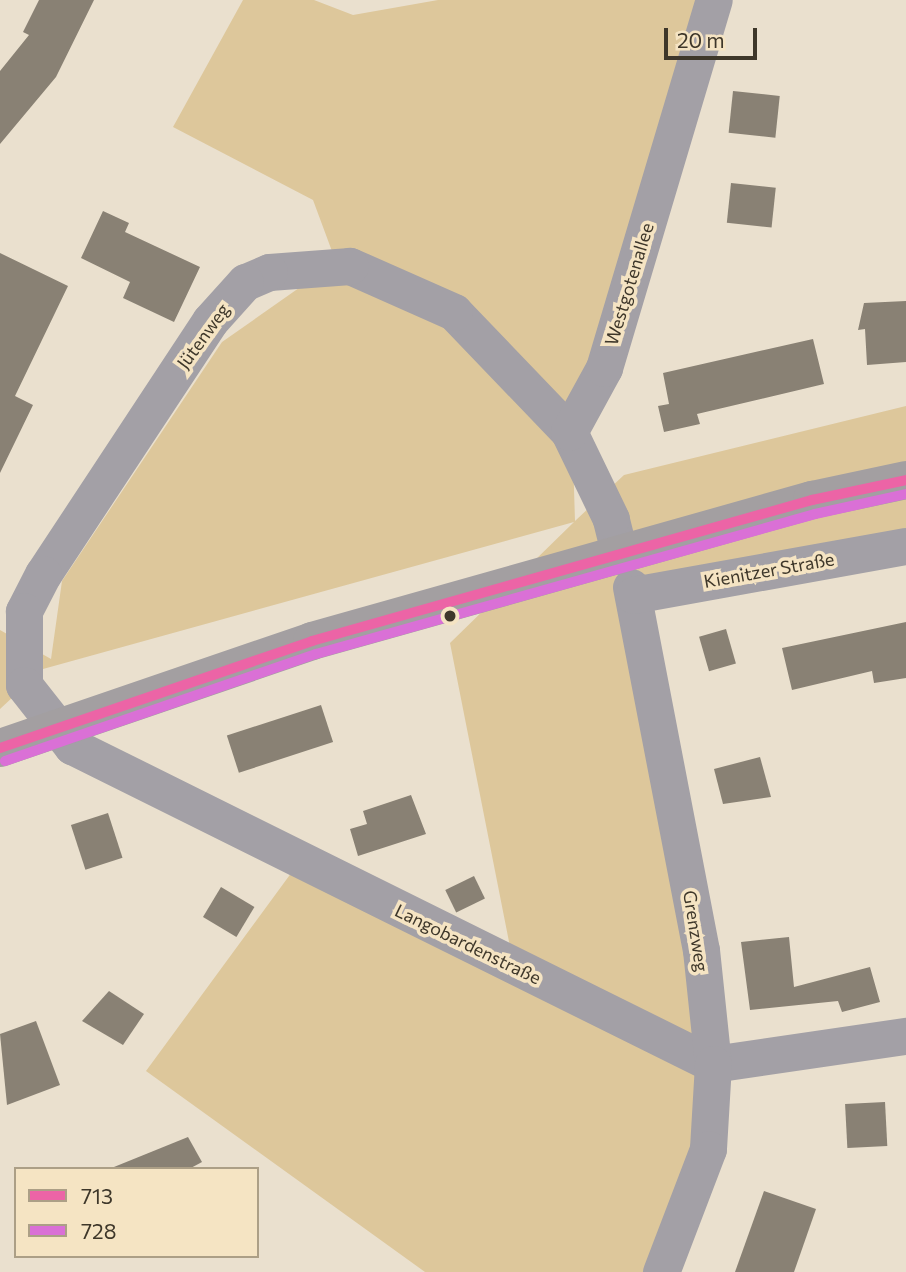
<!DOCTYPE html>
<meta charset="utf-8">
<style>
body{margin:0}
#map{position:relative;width:906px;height:1272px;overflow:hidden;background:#eae0ce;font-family:Commissioner,sans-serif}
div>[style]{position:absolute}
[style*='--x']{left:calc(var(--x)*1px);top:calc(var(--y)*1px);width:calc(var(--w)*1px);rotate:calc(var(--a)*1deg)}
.forest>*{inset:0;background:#ddc79b}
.building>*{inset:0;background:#898174;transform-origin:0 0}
.street>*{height:37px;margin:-18.5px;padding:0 18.5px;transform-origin:18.5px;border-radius:18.5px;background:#a3a0a6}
.secondary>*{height:38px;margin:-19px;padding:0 19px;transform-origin:19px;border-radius:19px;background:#a39fa1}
.bus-1>*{height:10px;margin:-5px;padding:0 5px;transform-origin:5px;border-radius:5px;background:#ec64a6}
.bus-2>*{height:10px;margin:-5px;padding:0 5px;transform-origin:5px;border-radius:5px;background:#da70d6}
.dots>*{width:19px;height:19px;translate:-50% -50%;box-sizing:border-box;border:4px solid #f5e4c3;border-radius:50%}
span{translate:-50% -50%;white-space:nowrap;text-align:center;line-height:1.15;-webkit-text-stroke:7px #f5e4c3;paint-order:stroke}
.street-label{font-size:18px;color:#3e372a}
.legend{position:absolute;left:14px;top:1167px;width:245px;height:91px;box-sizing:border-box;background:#f5e4c3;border:2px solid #ac9f86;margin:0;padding:9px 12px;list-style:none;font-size:21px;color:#3e372a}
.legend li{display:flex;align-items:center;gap:14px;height:35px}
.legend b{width:35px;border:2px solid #ac9f86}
.scale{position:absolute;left:664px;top:28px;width:93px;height:32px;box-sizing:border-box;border:4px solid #3e372a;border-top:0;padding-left:9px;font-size:21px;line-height:24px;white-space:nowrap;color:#3e372a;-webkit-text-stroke:5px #f5e4c3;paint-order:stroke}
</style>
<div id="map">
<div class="forest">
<i style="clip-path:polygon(243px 0,314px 0,353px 15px,438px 0,714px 0,572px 425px,575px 521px,624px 475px,906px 406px,906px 546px,633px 595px,713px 1064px,658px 1272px,425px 1272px,146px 1071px,300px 861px,514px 967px,450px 643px,574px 522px,43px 669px,0 709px,0 630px,51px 659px,62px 581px,222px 342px,336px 262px,313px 200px,173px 127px)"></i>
</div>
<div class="building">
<i style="clip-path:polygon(39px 0,94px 0,56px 77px,0 144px,0 71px,29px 35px,23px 32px)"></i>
<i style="left:733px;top:91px;width:47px;height:42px;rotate:6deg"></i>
<i style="left:731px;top:183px;width:45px;height:40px;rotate:6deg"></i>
<i style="clip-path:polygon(103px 211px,129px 223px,125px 232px,200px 267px,174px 322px,123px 298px,130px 282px,81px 258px)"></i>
<i style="clip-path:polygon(0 253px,68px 286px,15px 396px,33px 405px,0 473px)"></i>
<i style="clip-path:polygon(906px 301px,906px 362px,867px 365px,865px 329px,858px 330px,864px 303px)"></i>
<i style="clip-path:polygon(813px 339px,824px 384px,697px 414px,700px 424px,664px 432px,658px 406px,669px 404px,663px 373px)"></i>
<i style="clip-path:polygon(906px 622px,906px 678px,874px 683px,872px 671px,792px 690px,782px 648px)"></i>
<i style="left:726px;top:629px;width:36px;height:28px;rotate:74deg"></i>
<i style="left:321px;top:705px;width:39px;height:99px;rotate:72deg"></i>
<i style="clip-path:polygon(760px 757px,771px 797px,723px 804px,714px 769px)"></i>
<i style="clip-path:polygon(411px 795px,426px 834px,358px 856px,350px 829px,367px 824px,363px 811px)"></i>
<i style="left:108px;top:813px;width:47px;height:39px;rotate:72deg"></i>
<i style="left:474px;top:876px;width:25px;height:32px;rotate:64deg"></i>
<i style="left:221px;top:887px;width:39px;height:35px;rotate:31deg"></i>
<i style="clip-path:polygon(789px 937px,794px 987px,870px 967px,880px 1002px,842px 1012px,838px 1001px,750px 1010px,741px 942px)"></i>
<i style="clip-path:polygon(109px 991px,144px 1014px,123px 1045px,82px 1021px)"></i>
<i style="clip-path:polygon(36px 1021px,60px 1085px,7px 1105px,0 1034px)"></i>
<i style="left:885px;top:1102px;width:44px;height:40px;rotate:87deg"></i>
<i style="clip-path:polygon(188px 1137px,202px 1162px,189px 1169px,109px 1169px)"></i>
<i style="clip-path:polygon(764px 1191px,816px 1209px,794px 1272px,735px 1272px)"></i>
</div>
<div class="street">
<i style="--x:569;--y:432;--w:166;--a:-133.8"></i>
<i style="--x:454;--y:312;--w:114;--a:-156.1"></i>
<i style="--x:350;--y:266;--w:81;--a:175.8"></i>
<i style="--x:269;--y:272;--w:26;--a:157"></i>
<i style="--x:245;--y:282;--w:52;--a:131.9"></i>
<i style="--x:210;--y:321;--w:303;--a:123.4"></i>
<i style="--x:43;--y:574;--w:42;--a:117.2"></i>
<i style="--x:24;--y:611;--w:74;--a:90"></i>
<i style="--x:24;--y:685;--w:78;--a:51.8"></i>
<i style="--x:72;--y:746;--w:716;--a:26.39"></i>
<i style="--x:713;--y:1064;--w:195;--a:-8.3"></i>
<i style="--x:620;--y:556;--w:38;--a:-104"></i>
<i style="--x:611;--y:519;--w:97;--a:-115.8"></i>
<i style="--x:569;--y:432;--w:73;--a:-61.3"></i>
<i style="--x:604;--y:368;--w:384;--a:-73.4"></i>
<i style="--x:631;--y:587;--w:370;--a:79.1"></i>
<i style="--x:701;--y:950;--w:115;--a:84"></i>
<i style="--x:713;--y:1064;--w:85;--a:93.4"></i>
<i style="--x:708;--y:1149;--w:132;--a:110.9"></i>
<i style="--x:633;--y:595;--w:277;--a:-10.2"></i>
</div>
<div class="secondary">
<i style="--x:0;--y:748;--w:330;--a:-18.9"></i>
<i style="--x:312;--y:641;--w:520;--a:-15.75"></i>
<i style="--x:812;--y:500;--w:96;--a:-12"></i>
</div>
<div class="bus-1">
<i style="--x:0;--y:748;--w:330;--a:-18.9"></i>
<i style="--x:312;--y:641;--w:520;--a:-15.75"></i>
<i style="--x:812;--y:500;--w:96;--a:-12"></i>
</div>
<div class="bus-2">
<i style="--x:5;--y:761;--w:329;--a:-19"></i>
<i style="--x:316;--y:654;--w:518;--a:-15.67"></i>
<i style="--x:815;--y:514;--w:93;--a:-12.4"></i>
</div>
<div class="dots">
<i style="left:450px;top:616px;background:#3e372a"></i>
</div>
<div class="street-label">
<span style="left:629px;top:284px;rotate:-73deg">Westgotenallee</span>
<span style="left:203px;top:336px;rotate:-54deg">Jütenweg</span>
<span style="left:769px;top:570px;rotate:-10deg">Kienitzer Straße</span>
<span style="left:696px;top:931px;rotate:81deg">Grenzweg</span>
<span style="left:468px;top:944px;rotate:26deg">Langobardenstraße</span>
</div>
<ul class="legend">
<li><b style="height:9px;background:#ec64a6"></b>713</li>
<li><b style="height:9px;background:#da70d6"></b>728</li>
</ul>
<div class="scale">20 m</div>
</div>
